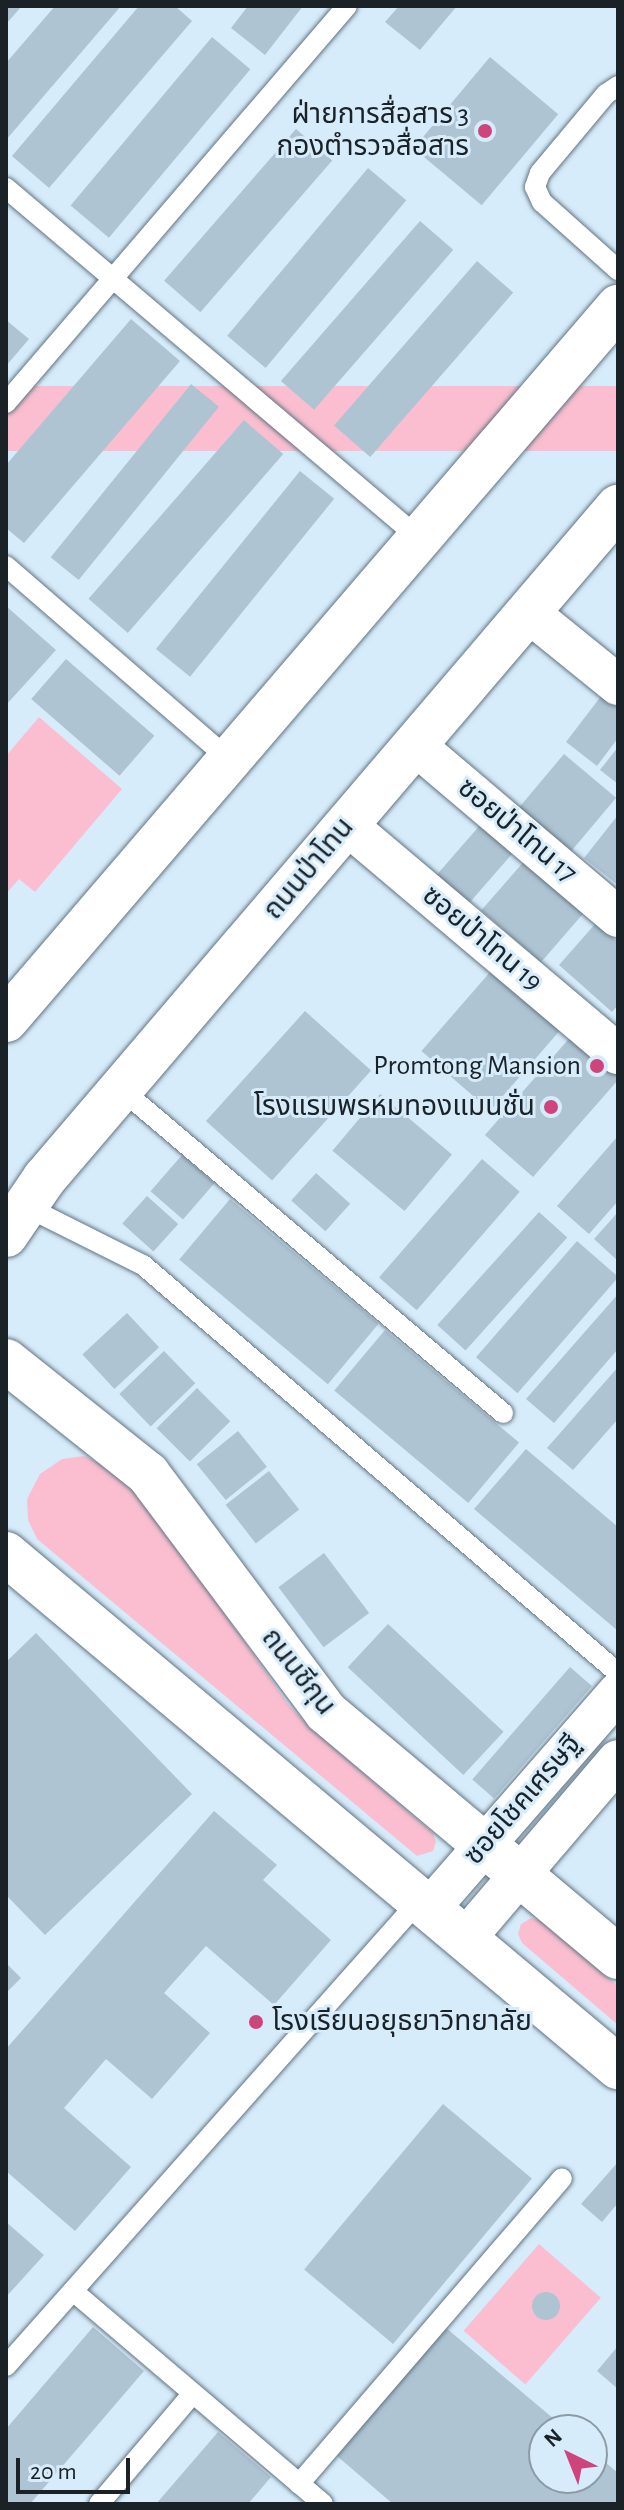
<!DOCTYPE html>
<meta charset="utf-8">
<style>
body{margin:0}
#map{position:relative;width:624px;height:2510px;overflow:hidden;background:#d7ecfa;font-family:"Alegreya Sans","Noto Sans Thai",sans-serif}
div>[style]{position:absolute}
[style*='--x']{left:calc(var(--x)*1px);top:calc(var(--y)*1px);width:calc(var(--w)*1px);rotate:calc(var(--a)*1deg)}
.green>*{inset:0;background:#fabed0;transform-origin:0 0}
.building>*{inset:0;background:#afc4d2;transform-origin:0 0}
.round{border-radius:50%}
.roads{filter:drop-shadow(0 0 2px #617481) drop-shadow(0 0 2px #617481)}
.lane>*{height:20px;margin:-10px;padding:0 10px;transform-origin:10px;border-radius:10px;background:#fff}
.street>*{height:40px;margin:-20px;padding:0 20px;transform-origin:20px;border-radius:20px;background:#fff}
.secondary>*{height:44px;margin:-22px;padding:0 22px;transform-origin:22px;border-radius:22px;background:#fff}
.dots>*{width:22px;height:22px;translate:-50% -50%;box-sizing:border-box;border:4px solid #d7ecfa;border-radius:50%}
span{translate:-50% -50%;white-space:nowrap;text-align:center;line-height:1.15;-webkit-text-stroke:6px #d7ecfa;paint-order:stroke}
.poi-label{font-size:28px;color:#1a2127}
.right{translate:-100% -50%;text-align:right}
.left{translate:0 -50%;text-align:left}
.street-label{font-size:28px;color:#1a2127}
.frame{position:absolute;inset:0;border:8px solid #1a2127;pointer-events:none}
.north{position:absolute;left:528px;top:2414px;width:80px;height:80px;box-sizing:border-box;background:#d7ecfa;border:2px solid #8b9ba6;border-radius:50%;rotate:317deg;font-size:22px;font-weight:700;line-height:32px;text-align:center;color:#1a2127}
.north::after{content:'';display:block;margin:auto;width:28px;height:36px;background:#ce447d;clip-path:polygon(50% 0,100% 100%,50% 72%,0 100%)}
.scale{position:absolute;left:16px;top:2458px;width:114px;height:36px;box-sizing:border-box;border:4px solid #1a2127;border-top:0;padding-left:10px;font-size:24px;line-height:28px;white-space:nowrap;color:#1a2127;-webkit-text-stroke:6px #d7ecfa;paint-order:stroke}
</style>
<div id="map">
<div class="green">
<i style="left:618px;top:386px;width:65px;height:939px;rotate:90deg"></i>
<i style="clip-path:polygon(39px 717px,122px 789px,35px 892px,19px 879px,6px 894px,6px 756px)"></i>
<i style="clip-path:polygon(84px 1456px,101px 1464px,134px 1492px,166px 1530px,288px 1704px,308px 1726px,433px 1833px,436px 1842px,433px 1851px,417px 1856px,37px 1539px,28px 1520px,27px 1499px,40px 1474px,62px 1459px)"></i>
<i style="clip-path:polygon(531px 1918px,541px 1921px,618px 1986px,618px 2025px,522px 1943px,518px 1934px,521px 1924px)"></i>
<i style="left:539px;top:2244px;width:82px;height:115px;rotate:41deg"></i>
</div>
<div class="building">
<i style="clip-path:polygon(6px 6px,22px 6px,6px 24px)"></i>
<i style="clip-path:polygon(55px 6px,121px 6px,6px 140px,6px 63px)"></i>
<i style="clip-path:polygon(139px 6px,175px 6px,192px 21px,49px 188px,12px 156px)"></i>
<i style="clip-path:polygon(248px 6px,303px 6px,265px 55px,231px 28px)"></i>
<i style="clip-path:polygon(399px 6px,457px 6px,420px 50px,385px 22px)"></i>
<i style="left:212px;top:37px;width:50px;height:220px;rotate:40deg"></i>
<i style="left:490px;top:57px;width:89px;height:119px;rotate:40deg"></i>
<i style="left:296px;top:129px;width:48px;height:201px;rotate:41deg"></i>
<i style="left:368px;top:168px;width:50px;height:219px;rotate:40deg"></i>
<i style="left:420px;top:221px;width:44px;height:212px;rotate:41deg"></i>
<i style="left:477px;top:261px;width:48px;height:218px;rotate:41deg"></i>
<i style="clip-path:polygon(131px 319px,180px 361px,24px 543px,6px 528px,6px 465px)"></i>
<i style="clip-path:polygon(6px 320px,29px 339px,6px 366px)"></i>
<i style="left:191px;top:384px;width:36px;height:223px;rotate:39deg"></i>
<i style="left:244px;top:420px;width:52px;height:237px;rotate:41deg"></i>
<i style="left:300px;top:471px;width:44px;height:229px;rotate:39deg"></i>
<i style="clip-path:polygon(6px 606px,56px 650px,6px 705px)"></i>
<i style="left:66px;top:659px;width:117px;height:53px;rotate:41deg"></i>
<i style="clip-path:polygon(605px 691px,618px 701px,618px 738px,597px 766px,566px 742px)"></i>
<i style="clip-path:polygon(618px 747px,618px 784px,600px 770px)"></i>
<i style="left:564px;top:754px;width:68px;height:77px;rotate:40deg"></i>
<i style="clip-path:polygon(618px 815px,618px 885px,584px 858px)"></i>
<i style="left:481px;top:824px;width:43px;height:72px;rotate:41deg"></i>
<i style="left:526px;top:859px;width:79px;height:68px;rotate:41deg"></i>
<i style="clip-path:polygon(596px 923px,618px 942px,618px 1005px,612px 1012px,559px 965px)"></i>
<i style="left:491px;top:971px;width:91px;height:106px;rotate:41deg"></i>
<i style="left:305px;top:1011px;width:89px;height:148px;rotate:42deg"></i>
<i style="clip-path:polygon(580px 1026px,618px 1059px,618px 1080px,533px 1177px,485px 1135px)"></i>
<i style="left:380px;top:1094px;width:94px;height:74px;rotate:40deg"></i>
<i style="clip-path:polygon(618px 1136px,618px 1201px,589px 1234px,557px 1206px)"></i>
<i style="left:182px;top:1155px;width:43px;height:48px;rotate:41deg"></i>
<i style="left:482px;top:1159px;width:50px;height:157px;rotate:41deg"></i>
<i style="left:316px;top:1173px;width:46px;height:37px;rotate:42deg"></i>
<i style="left:147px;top:1196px;width:42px;height:37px;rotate:42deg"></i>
<i style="left:230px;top:1199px;width:194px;height:79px;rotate:40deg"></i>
<i style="left:539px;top:1212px;width:38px;height:152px;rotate:42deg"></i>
<i style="clip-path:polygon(618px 1212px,618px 1261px,594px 1239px)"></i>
<i style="left:577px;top:1241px;width:55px;height:154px;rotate:41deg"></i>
<i style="clip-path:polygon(618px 1294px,618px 1349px,554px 1423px,526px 1399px)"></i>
<i style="left:127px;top:1313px;width:47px;height:61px;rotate:47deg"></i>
<i style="left:385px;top:1330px;width:175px;height:79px;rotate:40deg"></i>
<i style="left:164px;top:1351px;width:45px;height:62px;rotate:46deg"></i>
<i style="clip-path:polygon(618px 1367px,618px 1419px,573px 1470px,547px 1448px)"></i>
<i style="left:197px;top:1388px;width:47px;height:57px;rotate:45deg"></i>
<i style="left:238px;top:1431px;width:46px;height:53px;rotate:51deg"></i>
<i style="clip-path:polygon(526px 1449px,618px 1527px,618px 1631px,474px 1509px)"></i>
<i style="left:269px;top:1471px;width:49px;height:55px;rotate:52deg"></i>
<i style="left:324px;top:1553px;width:75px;height:57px;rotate:53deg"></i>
<i style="left:388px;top:1624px;width:158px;height:59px;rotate:43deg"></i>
<i style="clip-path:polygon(36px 1633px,192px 1794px,45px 1935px,6px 1895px,6px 1662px)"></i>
<i style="left:570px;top:1667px;width:29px;height:149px;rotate:41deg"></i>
<i style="clip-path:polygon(214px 1811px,277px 1865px,263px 1880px,331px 1940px,274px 2005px,206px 1946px,164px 1993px,210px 2033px,152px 2099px,106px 2059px,64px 2108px,131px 2167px,75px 2231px,6px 2171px,6px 2049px)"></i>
<i style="clip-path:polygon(6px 1963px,21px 1978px,6px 1993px)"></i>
<i style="left:443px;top:2104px;width:116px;height:216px;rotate:40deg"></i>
<i style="clip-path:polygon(618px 2162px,618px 2203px,602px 2222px,581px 2204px)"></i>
<i style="clip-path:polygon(6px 2222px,44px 2255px,6px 2297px)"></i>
<i class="round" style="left:532px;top:2292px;width:28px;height:28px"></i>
<i style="clip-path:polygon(93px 2327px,144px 2371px,30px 2504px,6px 2504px,6px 2429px)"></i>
<i style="clip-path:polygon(445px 2327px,567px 2430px,544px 2430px,544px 2478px,592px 2478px,592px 2451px,618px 2473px,618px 2504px,393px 2504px,337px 2456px)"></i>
<i style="clip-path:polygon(618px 2346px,618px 2389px,597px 2371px)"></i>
<i style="clip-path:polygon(218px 2432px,271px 2477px,248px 2504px,156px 2504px)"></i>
</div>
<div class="roads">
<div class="lane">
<i style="--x:618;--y:86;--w:14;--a:146"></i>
<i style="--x:606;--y:94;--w:103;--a:129.9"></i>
<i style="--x:540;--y:173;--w:15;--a:110"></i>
<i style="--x:535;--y:187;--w:17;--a:65"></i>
<i style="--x:542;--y:202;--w:102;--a:41.8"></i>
<i style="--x:6;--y:188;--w:541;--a:40.28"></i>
<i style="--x:6;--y:403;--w:523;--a:-49.34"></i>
<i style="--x:6;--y:566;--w:295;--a:40.9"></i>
<i style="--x:121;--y:1089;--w:501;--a:40.3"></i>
<i style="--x:25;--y:1206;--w:132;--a:26.6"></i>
<i style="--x:143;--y:1265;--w:626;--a:40.66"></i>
<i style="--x:73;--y:2291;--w:328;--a:40.4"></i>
<i style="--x:6;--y:2366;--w:622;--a:-48.39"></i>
<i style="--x:299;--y:2484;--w:403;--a:-49.3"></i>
<i style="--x:99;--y:2504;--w:145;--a:-49.7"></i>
</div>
<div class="street">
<i style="--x:528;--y:612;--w:116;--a:39"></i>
<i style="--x:415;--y:745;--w:266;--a:40.3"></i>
<i style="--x:347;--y:825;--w:355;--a:40.2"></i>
<i style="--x:429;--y:1909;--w:288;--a:-48.9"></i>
<i style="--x:465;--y:1939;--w:235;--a:-49.5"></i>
</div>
<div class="secondary">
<i style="--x:6;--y:1020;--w:940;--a:-49.36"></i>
<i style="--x:6;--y:1235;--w:68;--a:-55.8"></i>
<i style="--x:44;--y:1179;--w:884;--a:-49.5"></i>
<i style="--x:6;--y:1361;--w:181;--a:38.5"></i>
<i style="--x:148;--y:1474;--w:297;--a:53.2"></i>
<i style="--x:326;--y:1712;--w:381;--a:40"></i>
<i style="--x:6;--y:1554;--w:799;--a:39.97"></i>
</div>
</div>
<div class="dots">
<i style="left:485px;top:131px;background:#ce447d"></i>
<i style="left:597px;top:1066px;background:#ce447d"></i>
<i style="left:551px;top:1107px;background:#ce447d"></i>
<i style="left:256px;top:2022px;background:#ce447d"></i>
</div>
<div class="poi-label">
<span class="right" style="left:469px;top:131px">ฝ่ายการสื่อสาร 3<br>กองตำรวจสื่อสาร</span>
<span class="right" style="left:581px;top:1066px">Promtong Mansion</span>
<span class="right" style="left:535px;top:1107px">โรงแรมพรหมทองแมนชั่น</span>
<span class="left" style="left:272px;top:2022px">โรงเรียนอยุธยาวิทยาลัย</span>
</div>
<div class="street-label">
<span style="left:517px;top:831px;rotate:40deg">ซอยป่าโทน 17</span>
<span style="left:309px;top:869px;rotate:-50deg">ถนนป่าโทน</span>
<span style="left:482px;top:939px;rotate:40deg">ซอยป่าโทน 19</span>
<span style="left:298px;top:1672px;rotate:52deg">ถนนชีกุน</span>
<span style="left:523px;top:1800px;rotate:-49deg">ซอยโชคเศรษฐี</span>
</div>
<div class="frame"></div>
<div class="north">N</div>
<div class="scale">20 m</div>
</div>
